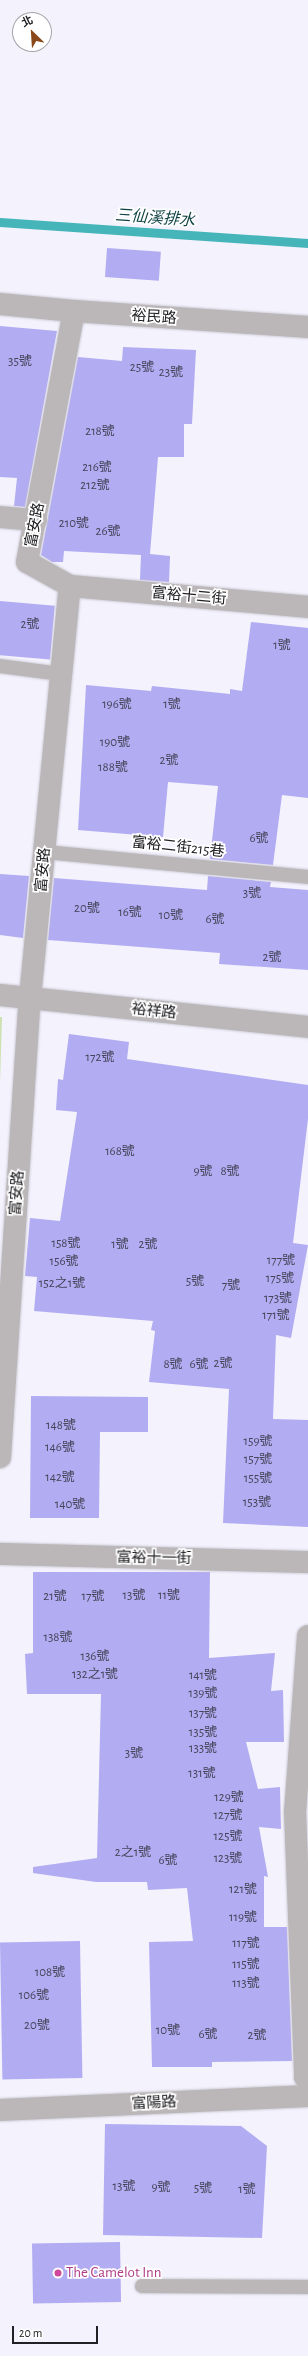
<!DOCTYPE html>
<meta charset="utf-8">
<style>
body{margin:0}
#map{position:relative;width:308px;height:2356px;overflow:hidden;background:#f3f2fd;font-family:"Alegreya Sans","Noto Sans TC",sans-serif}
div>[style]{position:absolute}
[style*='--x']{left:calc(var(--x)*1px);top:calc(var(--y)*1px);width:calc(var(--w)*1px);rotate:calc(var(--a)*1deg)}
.green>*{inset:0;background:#cce2b0}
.stream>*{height:9px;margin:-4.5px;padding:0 4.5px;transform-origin:4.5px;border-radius:4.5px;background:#46b5b9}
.building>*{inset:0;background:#b2acf2;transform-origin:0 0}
.roads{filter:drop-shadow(0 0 1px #cdccd6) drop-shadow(0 0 1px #cdccd6)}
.service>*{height:14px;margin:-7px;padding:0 7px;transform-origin:7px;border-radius:7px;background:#bbb6b7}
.minor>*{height:22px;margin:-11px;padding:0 11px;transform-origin:11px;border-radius:11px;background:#bbb6b7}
.dots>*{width:11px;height:11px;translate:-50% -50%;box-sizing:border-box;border:2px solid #fff;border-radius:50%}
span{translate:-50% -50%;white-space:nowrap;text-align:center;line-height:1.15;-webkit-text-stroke:3.5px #fff;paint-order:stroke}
.number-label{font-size:13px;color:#454458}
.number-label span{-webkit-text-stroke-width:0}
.street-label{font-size:15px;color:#212125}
.hotel-label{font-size:15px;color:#b23c85}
.left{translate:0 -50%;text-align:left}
.water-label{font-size:16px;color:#134546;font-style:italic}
.north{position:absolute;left:12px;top:12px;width:40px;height:40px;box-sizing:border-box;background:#fff;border:1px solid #a6a6a8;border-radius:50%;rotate:335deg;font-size:11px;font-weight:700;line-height:16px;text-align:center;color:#212125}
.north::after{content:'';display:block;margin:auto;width:14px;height:18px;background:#8a4719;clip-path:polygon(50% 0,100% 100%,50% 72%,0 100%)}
.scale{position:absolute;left:12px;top:2326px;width:86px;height:18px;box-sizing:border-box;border:2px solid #212125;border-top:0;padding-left:5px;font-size:12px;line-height:14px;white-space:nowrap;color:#212125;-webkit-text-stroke:3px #fff;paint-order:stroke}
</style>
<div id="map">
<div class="green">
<i style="clip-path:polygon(0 1017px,2px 1017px,0 1084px)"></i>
</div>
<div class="stream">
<i style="--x:0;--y:222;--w:309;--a:3.9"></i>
</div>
<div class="building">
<i style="left:107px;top:248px;width:54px;height:29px;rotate:4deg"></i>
<i style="clip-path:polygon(0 326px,57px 331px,25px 507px,14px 506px,17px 478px,0 477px)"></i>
<i style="clip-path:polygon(123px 347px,196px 350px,192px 424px,184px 424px,184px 457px,158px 457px,150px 554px,170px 556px,169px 582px,140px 580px,141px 555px,64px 551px,63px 562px,52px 562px,41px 555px,78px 357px,122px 361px)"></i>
<i style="left:0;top:601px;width:55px;height:54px;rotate:5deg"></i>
<i style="clip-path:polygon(251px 622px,308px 628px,308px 798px,282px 795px,273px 865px,210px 859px,218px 786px,168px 782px,163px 837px,78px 830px,86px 685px,151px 691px,152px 686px,230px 694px,230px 689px,242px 691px)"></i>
<i style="clip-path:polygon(0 874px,29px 876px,23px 938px,0 935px)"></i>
<i style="clip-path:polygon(208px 876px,271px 882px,270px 887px,308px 890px,308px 970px,219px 964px,220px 953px,48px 940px,54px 878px,207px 890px)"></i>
<i style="clip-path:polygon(69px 1034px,129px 1042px,127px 1059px,308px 1085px,308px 1119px,293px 1243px,308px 1245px,291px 1338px,276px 1335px,273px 1419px,308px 1420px,308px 1527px,223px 1523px,229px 1389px,149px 1382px,155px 1331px,151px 1330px,153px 1321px,34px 1311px,37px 1277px,25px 1276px,30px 1218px,60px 1221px,77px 1112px,56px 1110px,58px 1079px,63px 1080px)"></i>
<i style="clip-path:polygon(31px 1396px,148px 1397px,148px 1432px,100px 1432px,99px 1518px,30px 1518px)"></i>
<i style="clip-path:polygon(33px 1572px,210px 1572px,209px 1658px,275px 1653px,271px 1691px,283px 1690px,284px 1742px,246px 1742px,258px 1789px,280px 1787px,281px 1829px,259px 1827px,268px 1877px,264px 1876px,264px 1927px,287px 1927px,292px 2061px,212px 2062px,212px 2067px,152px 2067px,149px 1942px,193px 1941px,187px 1888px,148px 1890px,147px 1882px,96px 1882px,33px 1873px,33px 1867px,97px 1858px,101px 1694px,27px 1694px,25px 1654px,33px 1653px)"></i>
<i style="left:80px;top:1941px;width:137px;height:80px;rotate:89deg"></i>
<i style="clip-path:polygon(105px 2124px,241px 2126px,267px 2146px,262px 2238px,103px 2235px)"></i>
<i style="left:120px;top:2242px;width:60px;height:88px;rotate:89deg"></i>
</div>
<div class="roads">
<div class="service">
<i style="--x:0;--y:666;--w:62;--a:7.5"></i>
<i style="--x:44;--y:852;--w:265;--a:5.4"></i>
<i style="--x:142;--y:2286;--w:166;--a:0.3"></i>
</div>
<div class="minor">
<i style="--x:0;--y:304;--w:74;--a:5.4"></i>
<i style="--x:74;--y:311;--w:235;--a:3.9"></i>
<i style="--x:0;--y:517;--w:36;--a:5"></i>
<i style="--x:70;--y:586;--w:239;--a:5"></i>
<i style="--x:0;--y:995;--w:310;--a:5.9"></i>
<i style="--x:0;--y:1457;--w:460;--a:-86.3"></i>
<i style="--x:30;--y:998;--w:414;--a:-84.5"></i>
<i style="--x:70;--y:586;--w:49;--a:-150.8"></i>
<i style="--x:27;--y:562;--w:255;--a:-79.4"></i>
<i style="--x:0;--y:1554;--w:308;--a:1.5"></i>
<i style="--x:308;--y:1636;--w:175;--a:94.2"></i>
<i style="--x:295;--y:1811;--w:266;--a:87.8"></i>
<i style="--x:305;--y:2077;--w:5;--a:53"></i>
<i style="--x:0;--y:2110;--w:308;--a:-2.6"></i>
</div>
</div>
<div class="dots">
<i style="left:58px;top:2273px;background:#d1479c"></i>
</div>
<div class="number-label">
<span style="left:20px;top:362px">35號</span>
<span style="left:142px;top:368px">25號</span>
<span style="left:171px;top:373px">23號</span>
<span style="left:100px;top:432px">218號</span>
<span style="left:97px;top:468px">216號</span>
<span style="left:95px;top:486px">212號</span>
<span style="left:74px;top:524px">210號</span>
<span style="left:108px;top:532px">26號</span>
<span style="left:30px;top:625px">2號</span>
<span style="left:282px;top:646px">1號</span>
<span style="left:117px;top:705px">196號</span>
<span style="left:172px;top:705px">1號</span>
<span style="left:115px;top:743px">190號</span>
<span style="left:169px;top:761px">2號</span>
<span style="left:113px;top:768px">188號</span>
<span style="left:259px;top:839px">6號</span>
<span style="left:252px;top:894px">3號</span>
<span style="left:87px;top:909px">20號</span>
<span style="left:130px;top:913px">16號</span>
<span style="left:171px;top:916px">10號</span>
<span style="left:215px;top:920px">6號</span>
<span style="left:272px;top:958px">2號</span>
<span style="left:100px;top:1058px">172號</span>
<span style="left:120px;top:1152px">168號</span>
<span style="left:203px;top:1172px">9號</span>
<span style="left:230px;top:1172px">8號</span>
<span style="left:66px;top:1244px">158號</span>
<span style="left:120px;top:1245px">1號</span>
<span style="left:148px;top:1245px">2號</span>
<span style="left:281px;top:1261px">177號</span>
<span style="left:64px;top:1262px">156號</span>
<span style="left:280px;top:1279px">175號</span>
<span style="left:195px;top:1282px">5號</span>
<span style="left:62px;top:1284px">152之1號</span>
<span style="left:231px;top:1286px">7號</span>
<span style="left:278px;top:1299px">173號</span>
<span style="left:276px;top:1316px">171號</span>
<span style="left:223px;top:1364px">2號</span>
<span style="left:173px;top:1365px">8號</span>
<span style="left:199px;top:1365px">6號</span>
<span style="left:61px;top:1426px">148號</span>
<span style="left:258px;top:1442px">159號</span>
<span style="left:60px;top:1448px">146號</span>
<span style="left:258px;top:1460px">157號</span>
<span style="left:60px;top:1478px">142號</span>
<span style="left:258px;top:1479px">155號</span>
<span style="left:257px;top:1503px">153號</span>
<span style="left:70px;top:1505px">140號</span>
<span style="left:134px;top:1596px">13號</span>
<span style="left:169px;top:1596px">11號</span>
<span style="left:55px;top:1597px">21號</span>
<span style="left:93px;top:1597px">17號</span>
<span style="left:58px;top:1638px">138號</span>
<span style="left:95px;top:1657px">136號</span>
<span style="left:95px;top:1675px">132之1號</span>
<span style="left:203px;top:1676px">141號</span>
<span style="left:203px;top:1694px">139號</span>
<span style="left:203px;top:1714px">137號</span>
<span style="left:203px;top:1733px">135號</span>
<span style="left:203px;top:1749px">133號</span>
<span style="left:134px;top:1754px">3號</span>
<span style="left:202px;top:1774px">131號</span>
<span style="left:229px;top:1798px">129號</span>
<span style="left:228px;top:1816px">127號</span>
<span style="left:228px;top:1837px">125號</span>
<span style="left:133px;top:1853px">2之1號</span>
<span style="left:228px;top:1859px">123號</span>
<span style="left:168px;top:1861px">6號</span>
<span style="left:243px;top:1890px">121號</span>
<span style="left:243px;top:1918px">119號</span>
<span style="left:246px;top:1944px">117號</span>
<span style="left:246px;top:1965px">115號</span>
<span style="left:50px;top:1973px">108號</span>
<span style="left:246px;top:1984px">113號</span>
<span style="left:34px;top:1996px">106號</span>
<span style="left:37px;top:2026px">20號</span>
<span style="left:168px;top:2031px">10號</span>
<span style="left:208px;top:2035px">6號</span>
<span style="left:257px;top:2036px">2號</span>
<span style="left:124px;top:2187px">13號</span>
<span style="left:161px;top:2188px">9號</span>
<span style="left:203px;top:2189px">5號</span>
<span style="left:247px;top:2190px">1號</span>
</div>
<div class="street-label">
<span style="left:154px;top:317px;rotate:4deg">裕民路</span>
<span style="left:35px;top:525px;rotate:-79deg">富安路</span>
<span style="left:189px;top:596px;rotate:5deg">富裕十二街</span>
<span style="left:178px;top:847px;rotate:6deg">富裕二街215巷</span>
<span style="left:43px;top:870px;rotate:-85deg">富安路</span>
<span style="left:154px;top:1011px;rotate:6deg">裕祥路</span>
<span style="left:17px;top:1193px;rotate:-86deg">富安路</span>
<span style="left:154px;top:1558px;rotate:1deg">富裕十一街</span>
<span style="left:154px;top:2103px;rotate:-3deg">富陽路</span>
</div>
<div class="hotel-label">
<span class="left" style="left:66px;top:2273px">The Camelot Inn</span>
</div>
<div class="water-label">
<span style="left:155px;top:218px;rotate:4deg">三仙溪排水</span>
</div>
<div class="north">北</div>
<div class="scale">20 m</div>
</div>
